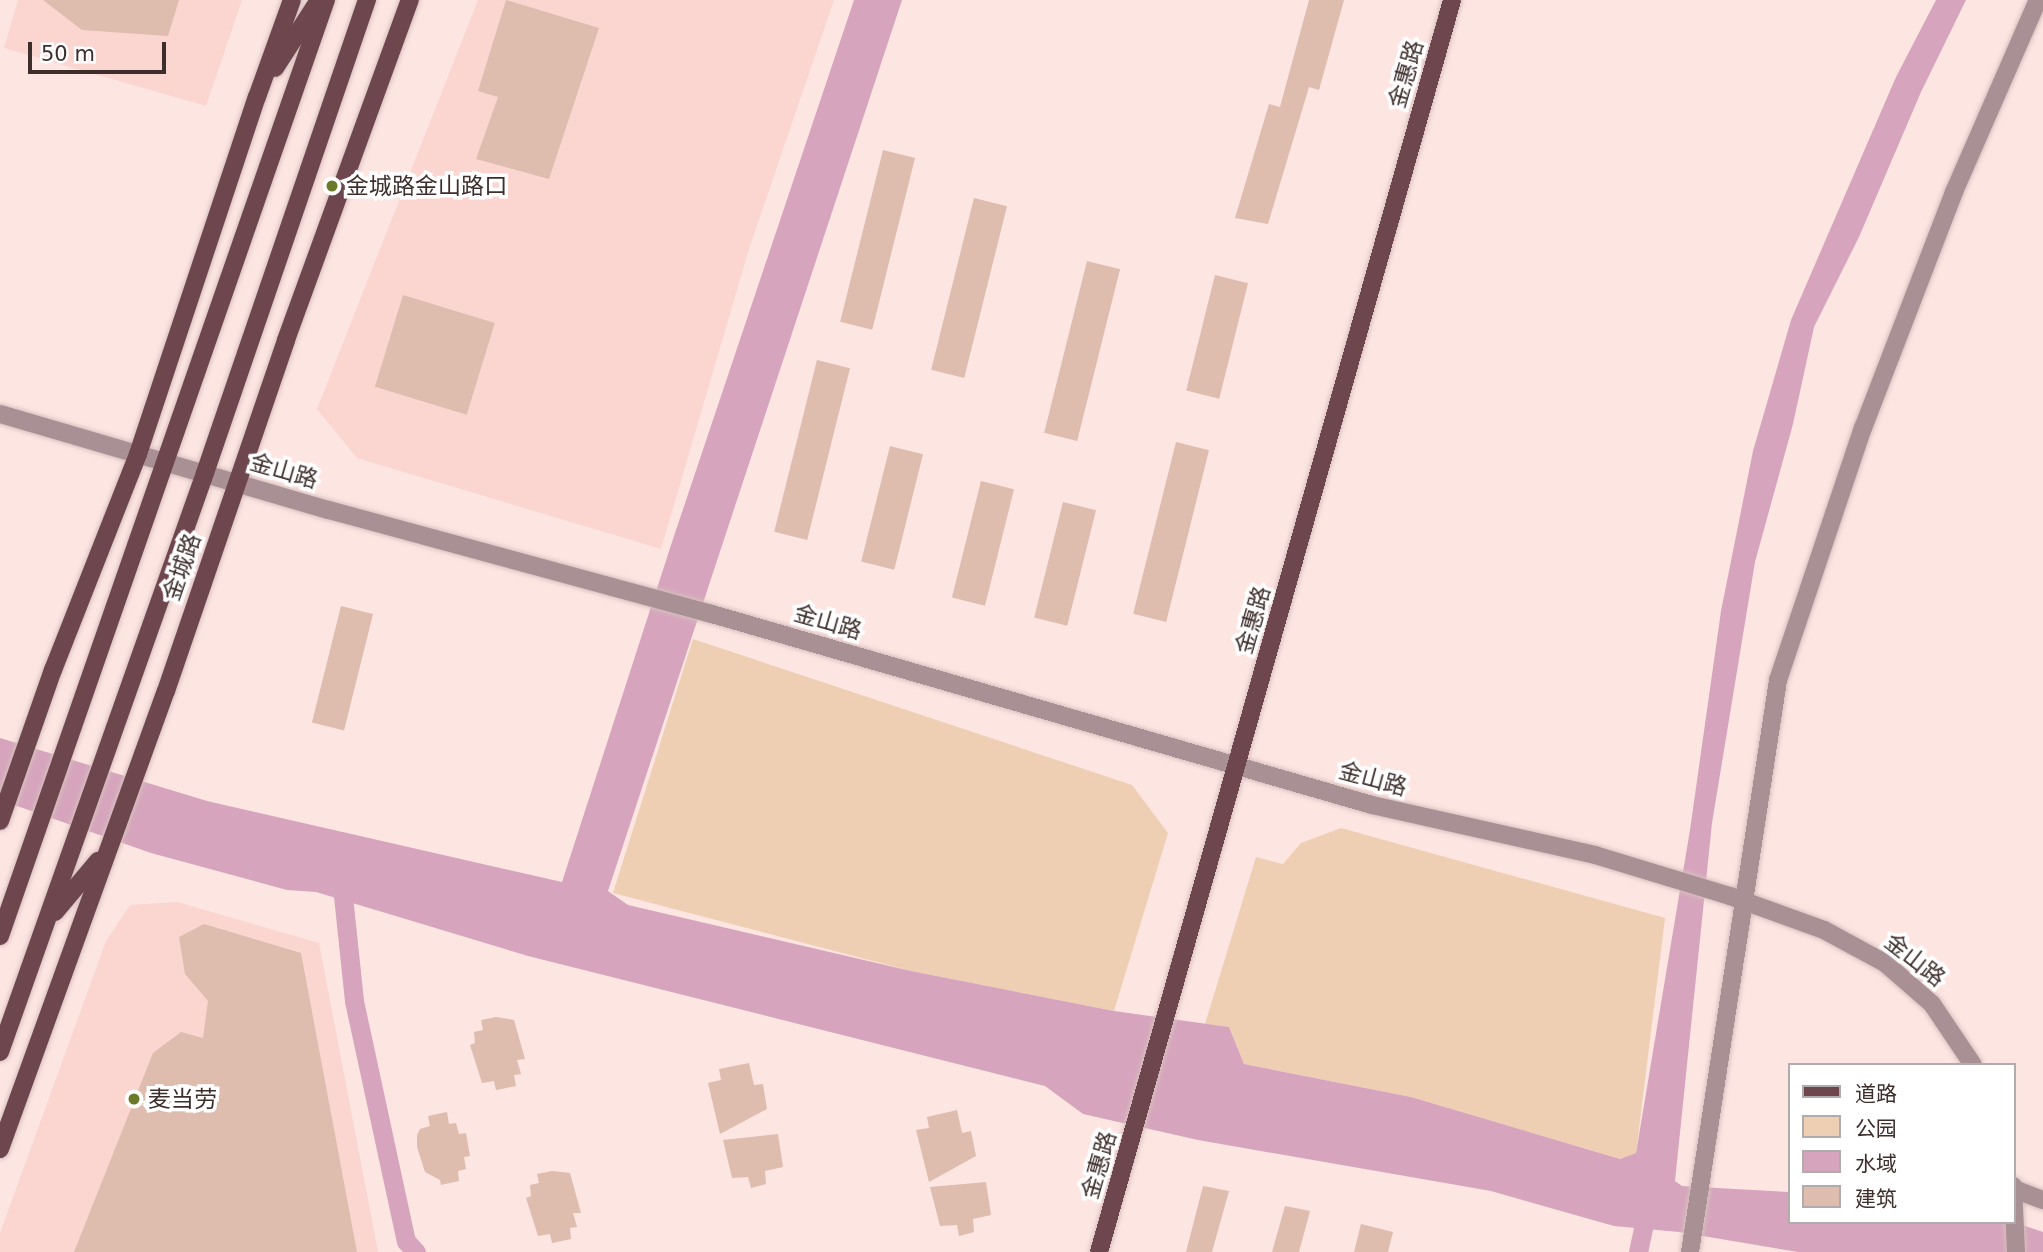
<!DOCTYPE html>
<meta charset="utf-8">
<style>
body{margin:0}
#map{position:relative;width:2043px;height:1252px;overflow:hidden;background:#fde5e2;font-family:"DejaVu Sans","Noto Sans SC",sans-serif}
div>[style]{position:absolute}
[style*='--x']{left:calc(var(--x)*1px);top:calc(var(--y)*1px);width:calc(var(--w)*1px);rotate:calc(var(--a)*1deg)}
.built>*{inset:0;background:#fbd5d0}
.green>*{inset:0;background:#eecfb3}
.water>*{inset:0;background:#d6a5bd}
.canal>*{height:19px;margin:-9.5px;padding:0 9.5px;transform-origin:9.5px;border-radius:9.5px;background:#d6a5bd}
.building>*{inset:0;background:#debcae;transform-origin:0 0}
.roads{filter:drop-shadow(0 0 2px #d7c0be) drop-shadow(0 0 2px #d7c0be)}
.minor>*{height:18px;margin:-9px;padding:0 9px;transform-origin:9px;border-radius:9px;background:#a89094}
.major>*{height:18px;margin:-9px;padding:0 9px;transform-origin:9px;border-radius:9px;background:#6e464e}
.dots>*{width:19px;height:19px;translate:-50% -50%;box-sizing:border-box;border:4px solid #fff;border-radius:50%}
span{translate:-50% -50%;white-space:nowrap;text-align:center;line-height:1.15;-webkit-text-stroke:7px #fff;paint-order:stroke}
.street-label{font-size:23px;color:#3d2e2c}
.poi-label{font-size:23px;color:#3d2e2c}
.left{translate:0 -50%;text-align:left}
.legend{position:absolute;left:1788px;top:1063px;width:228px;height:161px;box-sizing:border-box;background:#fff;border:2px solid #b1abab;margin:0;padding:9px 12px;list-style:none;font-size:21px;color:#3d2e2c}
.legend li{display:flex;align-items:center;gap:14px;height:35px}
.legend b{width:35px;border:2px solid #b1abab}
.scale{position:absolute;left:28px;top:42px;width:138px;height:32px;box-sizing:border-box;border:4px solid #3d2e2c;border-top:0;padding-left:9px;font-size:21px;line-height:24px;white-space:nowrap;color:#3d2e2c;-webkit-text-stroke:5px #fff;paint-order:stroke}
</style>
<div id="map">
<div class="built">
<i style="clip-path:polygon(18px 0,242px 0,206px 106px,4px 48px)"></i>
<i style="clip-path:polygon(478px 0,834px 0,749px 249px,661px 549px,357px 458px,317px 409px)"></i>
<i style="clip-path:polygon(177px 902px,319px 943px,378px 1252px,0 1252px,0 1233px,106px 941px,130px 905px)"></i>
</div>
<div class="green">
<i style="clip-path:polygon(693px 639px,1132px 785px,1168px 833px,1114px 1011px,911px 971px,613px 893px)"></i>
<i style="clip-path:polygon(1341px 828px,1665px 918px,1636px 1153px,1620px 1159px,1411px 1097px,1244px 1064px,1229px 1027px,1205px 1024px,1256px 857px,1283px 864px,1301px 843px)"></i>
</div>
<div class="water">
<i style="clip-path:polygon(854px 0,902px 0,608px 891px,628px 905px,911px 971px,1114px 1011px,1229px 1027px,1244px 1064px,1411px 1097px,1620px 1159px,1636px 1153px,1690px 830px,1721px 611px,1753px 451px,1791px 320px,1896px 77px,1936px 0,1966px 0,1921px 92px,1859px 237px,1814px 327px,1793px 424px,1755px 562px,1712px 823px,1675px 1181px,1682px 1186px,1789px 1192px,1789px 1222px,2013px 1222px,2043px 1232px,2043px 1252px,1798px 1252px,1679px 1232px,1614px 1226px,1491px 1191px,1198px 1140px,1083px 1114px,1045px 1086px,528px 956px,316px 892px,287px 890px,151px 853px,0 800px,0 738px,207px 801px,562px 882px,672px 542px)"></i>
</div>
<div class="canal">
<i style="--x:341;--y:877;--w:125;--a:84"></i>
<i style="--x:354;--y:1001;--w:246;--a:77.8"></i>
<i style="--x:406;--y:1241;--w:15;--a:48"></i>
<i style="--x:1638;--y:1252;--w:48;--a:-78"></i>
</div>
<div class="building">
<i style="clip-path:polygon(43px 0,179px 0,168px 36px,82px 30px)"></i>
<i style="clip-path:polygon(506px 0,599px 28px,549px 179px,476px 159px,498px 97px,478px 91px)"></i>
<i style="clip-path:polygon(1309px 0,1344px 0,1319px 90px,1309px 87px,1268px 224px,1235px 218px,1269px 104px,1280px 107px)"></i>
<i style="left:883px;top:150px;width:33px;height:177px;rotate:14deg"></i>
<i style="left:974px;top:198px;width:34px;height:177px;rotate:14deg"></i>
<i style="left:1087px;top:261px;width:34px;height:177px;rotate:14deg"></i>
<i style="left:1215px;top:275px;width:34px;height:119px;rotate:14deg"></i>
<i style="left:403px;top:295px;width:96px;height:96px;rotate:17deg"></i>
<i style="left:817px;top:360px;width:34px;height:177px;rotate:14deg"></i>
<i style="left:1176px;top:442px;width:34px;height:177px;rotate:14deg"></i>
<i style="left:890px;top:446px;width:34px;height:119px;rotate:14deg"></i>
<i style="left:981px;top:481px;width:34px;height:120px;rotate:14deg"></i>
<i style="left:1063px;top:502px;width:34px;height:119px;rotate:14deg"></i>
<i style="left:341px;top:606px;width:33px;height:120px;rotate:14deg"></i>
<i style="clip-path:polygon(204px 924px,301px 953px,357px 1252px,74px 1252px,153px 1053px,181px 1032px,203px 1038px,208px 1001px,185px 974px,179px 937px)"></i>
<i style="clip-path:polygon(496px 1017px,514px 1020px,525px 1059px,517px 1060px,521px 1074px,514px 1075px,516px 1086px,496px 1090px,494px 1081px,482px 1083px,470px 1045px,475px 1043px,474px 1032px,483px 1030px,481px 1020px)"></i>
<i style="clip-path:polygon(749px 1063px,754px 1085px,763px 1084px,767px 1109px,720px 1134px,708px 1083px,721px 1080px,719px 1069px)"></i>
<i style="clip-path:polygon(957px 1110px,962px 1133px,971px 1131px,976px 1156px,929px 1182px,916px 1130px,929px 1128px,927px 1117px)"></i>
<i style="clip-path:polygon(447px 1112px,449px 1124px,456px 1123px,459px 1134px,466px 1133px,470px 1156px,464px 1157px,466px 1169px,458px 1171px,459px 1181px,441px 1185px,440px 1180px,425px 1172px,417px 1147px,417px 1135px,420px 1129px,430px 1126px,428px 1116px)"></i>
<i style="clip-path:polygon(778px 1134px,783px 1167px,765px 1171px,766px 1184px,751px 1188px,748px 1177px,732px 1178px,723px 1140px)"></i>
<i style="clip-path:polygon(552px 1171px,570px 1173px,581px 1213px,573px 1213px,577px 1227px,570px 1228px,571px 1239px,552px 1243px,550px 1234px,538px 1236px,526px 1198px,531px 1196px,530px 1185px,539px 1183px,537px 1174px)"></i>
<i style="clip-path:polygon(986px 1182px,991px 1215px,973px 1219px,974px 1232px,959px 1236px,957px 1225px,940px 1226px,930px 1187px)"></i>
<i style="clip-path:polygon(1203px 1186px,1229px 1191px,1212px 1252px,1186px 1252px)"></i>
<i style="clip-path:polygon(1285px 1206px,1310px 1211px,1299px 1252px,1272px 1252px)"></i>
<i style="clip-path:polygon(1361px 1224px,1393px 1232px,1388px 1252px,1354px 1252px)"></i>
</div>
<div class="roads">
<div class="minor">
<i style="--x:0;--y:414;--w:343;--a:16.3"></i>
<i style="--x:329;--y:510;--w:397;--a:15.2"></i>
<i style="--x:712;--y:614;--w:687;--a:16.14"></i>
<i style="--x:1372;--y:805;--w:229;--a:12.6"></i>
<i style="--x:1595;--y:855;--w:141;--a:16.9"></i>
<i style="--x:1730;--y:896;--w:100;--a:19.9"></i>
<i style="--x:1824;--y:930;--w:69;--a:28.4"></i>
<i style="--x:1885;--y:963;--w:62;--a:41.1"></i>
<i style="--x:1932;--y:1004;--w:73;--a:56.1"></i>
<i style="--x:2013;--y:1186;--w:66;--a:87.4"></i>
<i style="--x:2014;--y:1189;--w:31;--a:21"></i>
<i style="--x:1690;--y:1252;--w:579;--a:-81.25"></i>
<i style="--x:1778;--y:680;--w:266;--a:-71.4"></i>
<i style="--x:1863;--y:428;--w:253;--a:-68.9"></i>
<i style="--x:1954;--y:192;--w:210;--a:-66.4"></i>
</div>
<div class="major">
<i style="--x:275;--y:68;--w:81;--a:-57.1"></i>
<i style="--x:0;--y:821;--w:160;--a:-70.7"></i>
<i style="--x:53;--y:670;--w:232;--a:-68.5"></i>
<i style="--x:138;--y:454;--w:376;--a:-71.6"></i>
<i style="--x:257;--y:97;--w:103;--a:-70.2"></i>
<i style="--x:55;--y:912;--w:67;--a:-49.9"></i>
<i style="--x:0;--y:936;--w:991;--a:-70.8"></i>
<i style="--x:0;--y:1052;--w:614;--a:-70.5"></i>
<i style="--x:205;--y:473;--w:500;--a:-71.1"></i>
<i style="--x:0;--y:1149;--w:487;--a:-70.1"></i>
<i style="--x:166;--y:691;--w:371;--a:-71.1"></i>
<i style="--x:286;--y:340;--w:362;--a:-70"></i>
<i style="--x:1099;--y:1252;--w:1301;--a:-74.25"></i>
</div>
</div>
<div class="dots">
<i style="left:332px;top:186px;background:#6b7a28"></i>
<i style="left:134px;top:1099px;background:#6b7a28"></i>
</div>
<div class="street-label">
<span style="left:1406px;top:74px;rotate:-74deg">金惠路</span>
<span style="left:284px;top:471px;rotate:16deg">金山路</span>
<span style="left:182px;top:567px;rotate:-71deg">金城路</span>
<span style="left:1253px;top:620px;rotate:-74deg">金惠路</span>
<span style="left:828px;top:622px;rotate:16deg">金山路</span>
<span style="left:1373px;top:779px;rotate:15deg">金山路</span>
<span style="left:1915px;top:960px;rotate:38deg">金山路</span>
<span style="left:1099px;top:1165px;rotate:-74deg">金惠路</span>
</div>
<div class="poi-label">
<span class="left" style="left:346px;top:186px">金城路金山路口</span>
<span class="left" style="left:148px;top:1099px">麦当劳</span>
</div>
<ul class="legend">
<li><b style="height:9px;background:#6e464e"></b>道路</li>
<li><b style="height:19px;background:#eecfb3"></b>公园</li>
<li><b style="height:19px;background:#d6a5bd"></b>水域</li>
<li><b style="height:19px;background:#debcae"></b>建筑</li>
</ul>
<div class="scale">50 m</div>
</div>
